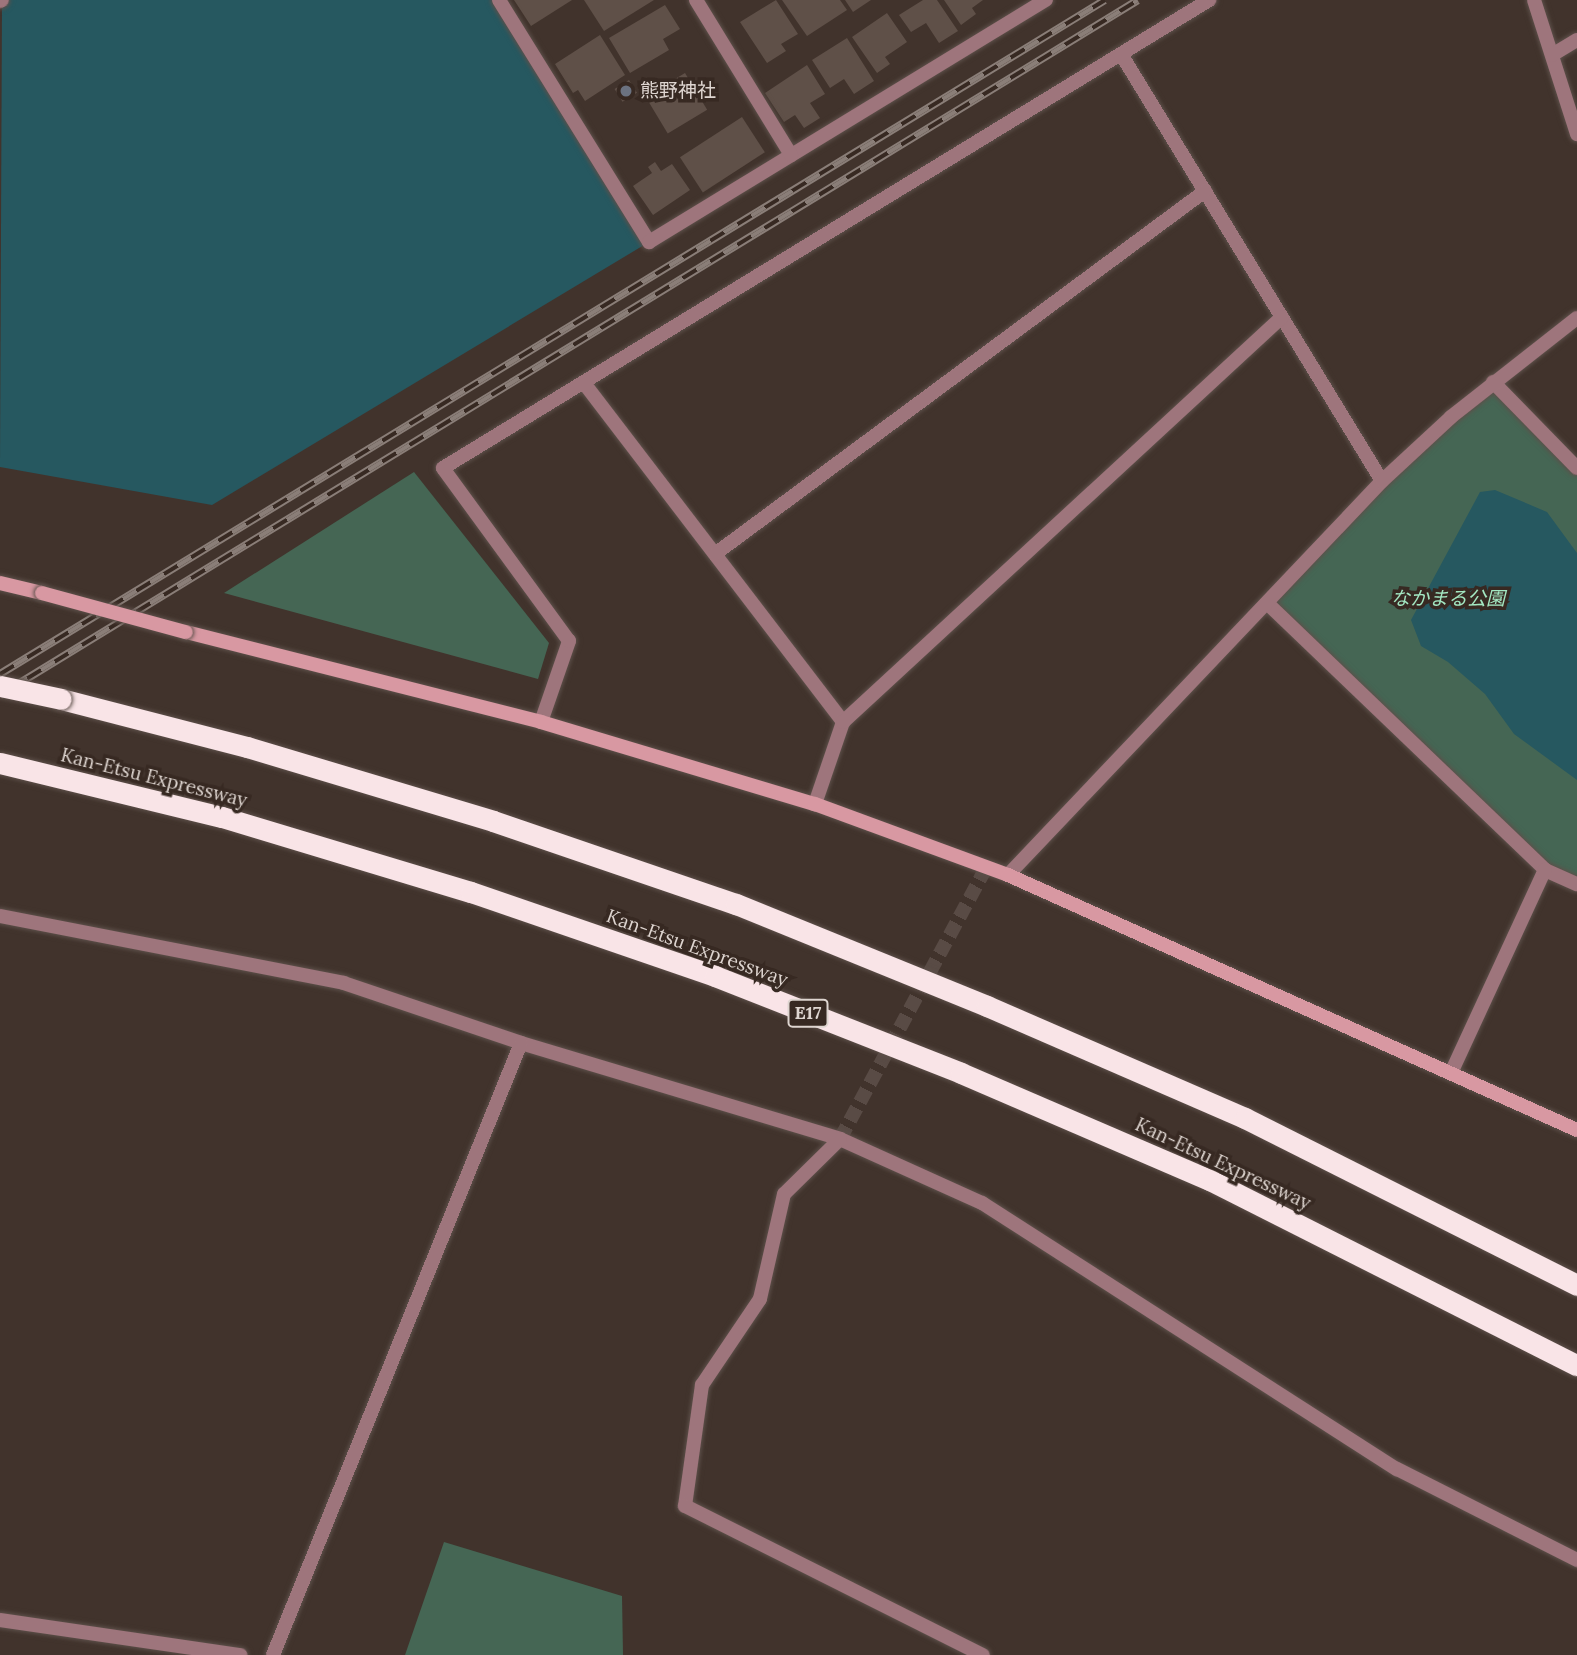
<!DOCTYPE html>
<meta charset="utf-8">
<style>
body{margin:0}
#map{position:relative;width:1577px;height:1655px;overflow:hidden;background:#41332c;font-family:Lora,"Noto Sans JP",serif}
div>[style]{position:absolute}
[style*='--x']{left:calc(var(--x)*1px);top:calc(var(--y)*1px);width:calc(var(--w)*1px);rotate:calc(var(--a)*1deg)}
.green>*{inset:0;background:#456654}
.water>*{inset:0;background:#265860}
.building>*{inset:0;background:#5f5048;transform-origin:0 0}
.street-tunnel>*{height:14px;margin-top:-7px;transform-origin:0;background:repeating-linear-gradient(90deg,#594b45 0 14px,transparent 0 21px)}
.roads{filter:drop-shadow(0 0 2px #5d504a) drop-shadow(0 0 2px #5d504a)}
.street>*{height:14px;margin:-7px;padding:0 7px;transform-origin:7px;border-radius:7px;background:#9e757c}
.secondary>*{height:14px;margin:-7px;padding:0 7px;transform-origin:7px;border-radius:7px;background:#d898a2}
.highway>*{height:21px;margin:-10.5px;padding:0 10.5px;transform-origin:10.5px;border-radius:10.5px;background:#f9e4e7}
.rail>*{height:8px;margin-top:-4px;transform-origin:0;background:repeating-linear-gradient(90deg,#372922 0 16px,#8a7e78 0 32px);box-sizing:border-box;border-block:2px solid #8a7e78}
.bridges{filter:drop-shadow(0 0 2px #5d504a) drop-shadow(0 0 2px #5d504a)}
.secondary-bridge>*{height:14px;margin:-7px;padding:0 7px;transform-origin:7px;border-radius:7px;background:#d898a2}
.highway-bridge>*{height:21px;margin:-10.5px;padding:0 10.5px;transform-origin:10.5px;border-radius:10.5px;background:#f9e4e7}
.dots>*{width:19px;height:19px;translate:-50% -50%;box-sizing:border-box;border:4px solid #372922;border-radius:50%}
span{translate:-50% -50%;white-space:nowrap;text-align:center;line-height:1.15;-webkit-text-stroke:7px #372922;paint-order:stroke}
.shield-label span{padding:2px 5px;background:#372922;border:2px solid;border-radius:5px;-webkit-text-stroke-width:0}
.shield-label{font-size:18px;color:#ded5d0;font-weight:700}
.poi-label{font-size:19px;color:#ded5d0}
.left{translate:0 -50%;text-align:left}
.park-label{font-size:19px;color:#a3e7c2;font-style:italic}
.street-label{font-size:19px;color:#ded5d0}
</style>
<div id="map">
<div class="green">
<i style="clip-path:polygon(1493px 382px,1577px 468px,1577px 884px,1545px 870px,1267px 603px)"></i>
<i style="clip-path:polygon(414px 472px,549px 643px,538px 679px,224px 593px)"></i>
<i style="clip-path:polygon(444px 1542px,622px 1596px,623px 1655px,405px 1655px)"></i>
</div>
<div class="water">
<i style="clip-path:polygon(2px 0,499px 0,649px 242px,212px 505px,0 467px)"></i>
<i style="clip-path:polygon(1495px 490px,1547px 512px,1577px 553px,1577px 780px,1514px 734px,1485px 694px,1448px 662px,1421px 646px,1411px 620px,1480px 492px)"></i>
</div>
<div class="building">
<i style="clip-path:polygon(514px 0,572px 0,531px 26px)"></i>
<i style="clip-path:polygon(584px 0,654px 0,604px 31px)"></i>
<i style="clip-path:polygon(776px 0,798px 34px,781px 44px,786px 51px,767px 63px,740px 22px)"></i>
<i style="clip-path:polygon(782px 0,840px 0,847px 10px,807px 36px)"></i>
<i style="clip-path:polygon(845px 0,871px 0,853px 12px)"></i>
<i style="clip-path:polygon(923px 0,937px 0,958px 31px,939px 43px,926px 23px,911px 32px,899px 15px)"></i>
<i style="clip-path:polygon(944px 0,983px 0,972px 8px,976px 14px,961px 25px)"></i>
<i style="clip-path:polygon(665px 5px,680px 29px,663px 39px,669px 50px,630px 73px,609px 38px)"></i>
<i style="clip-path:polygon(887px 13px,907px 42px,885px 57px,890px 64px,877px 73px,852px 37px)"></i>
<i style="clip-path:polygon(600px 35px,625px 75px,585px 101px,578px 90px,573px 93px,555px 64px)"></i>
<i style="clip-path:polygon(847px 38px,874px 81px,854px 94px,844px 79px,830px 88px,812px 60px)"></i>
<i style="clip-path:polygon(807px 65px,825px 94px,810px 103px,820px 118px,804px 128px,795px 115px,784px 122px,765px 93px)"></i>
<i style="left:685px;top:73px;width:43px;height:46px;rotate:59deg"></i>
<i style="left:629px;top:80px;width:15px;height:17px;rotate:58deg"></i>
<i style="left:742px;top:117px;width:42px;height:74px;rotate:57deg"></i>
<i style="clip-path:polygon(655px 162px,661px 171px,672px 164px,690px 190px,653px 215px,633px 186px,652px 173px,648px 167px)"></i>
</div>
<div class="street-tunnel">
<i style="--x:840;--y:1139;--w:310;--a:-61.7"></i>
</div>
<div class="roads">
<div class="street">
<i style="--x:499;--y:0;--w:285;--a:58.2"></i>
<i style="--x:649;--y:242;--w:465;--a:-31.4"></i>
<i style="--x:696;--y:0;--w:182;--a:58.5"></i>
<i style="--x:1534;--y:0;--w:141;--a:72.2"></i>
<i style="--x:0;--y:1;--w:2;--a:-27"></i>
<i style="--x:1121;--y:54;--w:500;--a:58.57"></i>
<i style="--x:1552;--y:55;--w:29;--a:-31"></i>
<i style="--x:1493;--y:382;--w:120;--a:45.7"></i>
<i style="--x:584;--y:383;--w:427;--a:52.6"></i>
<i style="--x:843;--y:722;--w:87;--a:108.9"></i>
<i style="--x:715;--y:554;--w:610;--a:-36.53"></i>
<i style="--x:1267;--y:603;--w:385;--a:43.8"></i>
<i style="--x:1545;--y:870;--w:35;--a:24"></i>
<i style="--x:541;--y:722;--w:86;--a:-70.9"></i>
<i style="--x:569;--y:641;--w:214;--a:-126.1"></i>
<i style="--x:443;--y:468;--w:898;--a:-31.42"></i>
<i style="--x:843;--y:722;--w:597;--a:-42.69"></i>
<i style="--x:1008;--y:875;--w:543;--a:-46.49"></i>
<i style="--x:1382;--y:481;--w:94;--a:-42.8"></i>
<i style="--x:1451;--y:417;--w:160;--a:-38.2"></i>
<i style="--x:0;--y:916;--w:350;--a:11"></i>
<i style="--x:344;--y:983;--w:187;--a:18.7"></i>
<i style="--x:521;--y:1043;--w:333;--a:16.7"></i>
<i style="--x:840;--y:1139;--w:156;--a:24.3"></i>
<i style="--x:982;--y:1203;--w:493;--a:32.7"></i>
<i style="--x:1397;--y:1469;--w:202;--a:26.8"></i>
<i style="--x:1451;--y:1073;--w:224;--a:-65.2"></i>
<i style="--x:840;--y:1139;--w:78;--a:135.5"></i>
<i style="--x:784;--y:1194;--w:108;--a:102.9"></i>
<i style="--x:760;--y:1299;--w:104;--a:124"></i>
<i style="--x:702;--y:1385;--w:122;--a:98"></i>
<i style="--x:685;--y:1506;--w:333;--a:26.6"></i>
<i style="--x:0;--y:1620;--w:243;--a:8.3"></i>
<i style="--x:273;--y:1655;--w:660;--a:-67.94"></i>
</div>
<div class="secondary">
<i style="--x:0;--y:583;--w:43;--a:13.4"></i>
<i style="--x:186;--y:632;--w:366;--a:14.2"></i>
<i style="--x:541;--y:722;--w:286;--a:16.7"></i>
<i style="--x:815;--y:804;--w:206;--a:20.2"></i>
<i style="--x:1008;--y:875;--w:624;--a:24.14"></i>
</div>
<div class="highway">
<i style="--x:61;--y:699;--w:192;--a:14.5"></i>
<i style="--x:247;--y:747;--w:257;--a:16.7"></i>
<i style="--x:493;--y:821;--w:257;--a:18.9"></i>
<i style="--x:736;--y:904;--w:271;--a:22.1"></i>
<i style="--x:987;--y:1006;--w:281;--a:23.5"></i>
<i style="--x:1245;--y:1118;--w:372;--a:26.7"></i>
<i style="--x:0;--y:763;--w:228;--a:13.7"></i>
<i style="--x:222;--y:817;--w:260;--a:16.8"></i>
<i style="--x:471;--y:892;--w:258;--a:19"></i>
<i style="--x:715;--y:976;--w:264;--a:21.5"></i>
<i style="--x:961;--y:1073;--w:271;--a:23.3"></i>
<i style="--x:1210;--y:1180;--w:411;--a:26.8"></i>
</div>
</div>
<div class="rail">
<i style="--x:0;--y:674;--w:1294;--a:-31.38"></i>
<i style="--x:0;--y:695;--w:1333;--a:-31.41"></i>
</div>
<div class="bridges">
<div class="secondary-bridge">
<i style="--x:42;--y:593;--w:149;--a:15.2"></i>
</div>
<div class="highway-bridge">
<i style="--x:0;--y:686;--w:62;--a:12"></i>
</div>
</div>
<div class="dots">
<i style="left:626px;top:91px;background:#6b7280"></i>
</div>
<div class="shield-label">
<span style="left:808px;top:1013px">E17</span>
</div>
<div class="poi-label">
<span class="left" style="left:640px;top:91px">熊野神社</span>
</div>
<div class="park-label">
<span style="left:1448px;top:599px">なかまる公園</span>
</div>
<div class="street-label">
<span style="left:154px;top:778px;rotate:14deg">Kan-Etsu Expressway</span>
<span style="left:697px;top:948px;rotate:20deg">Kan-Etsu Expressway</span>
<span style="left:1223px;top:1164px;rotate:25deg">Kan-Etsu Expressway</span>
</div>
</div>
